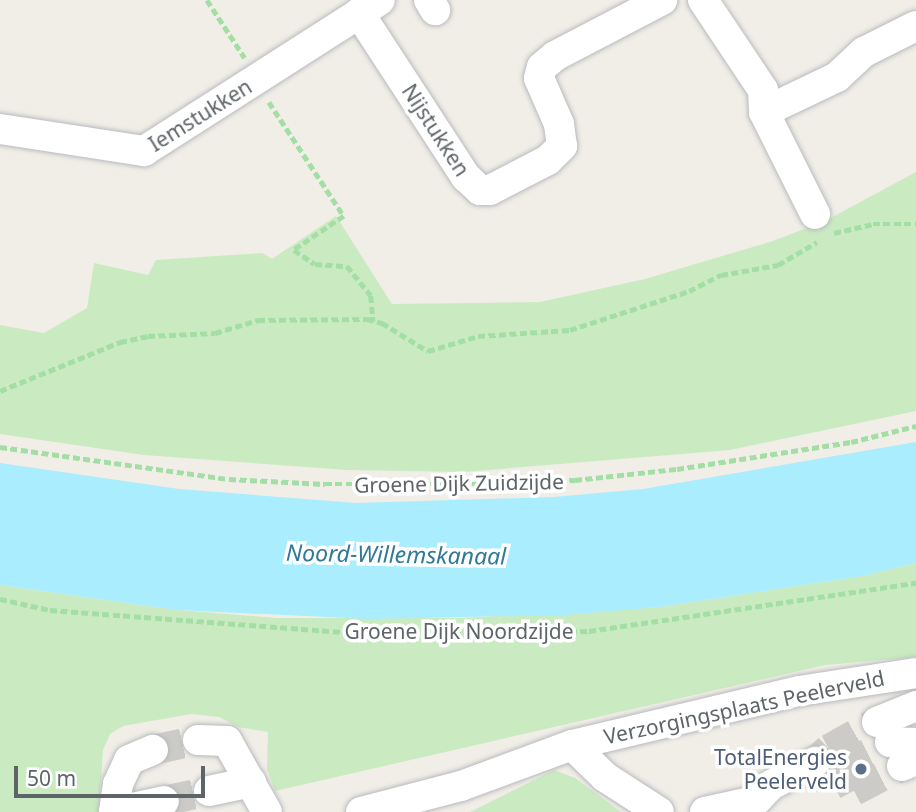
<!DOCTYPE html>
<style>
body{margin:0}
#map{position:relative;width:916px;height:812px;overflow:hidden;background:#f1ede7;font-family:"Noto Sans",sans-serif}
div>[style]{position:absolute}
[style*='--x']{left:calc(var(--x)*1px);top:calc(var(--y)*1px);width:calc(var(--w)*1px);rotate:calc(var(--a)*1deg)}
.green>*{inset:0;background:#caebc1}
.water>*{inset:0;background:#a9edff}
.minor-tunnel>*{height:30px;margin-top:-15px;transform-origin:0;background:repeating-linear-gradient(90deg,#cccbc7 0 30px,transparent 0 45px)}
.path>*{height:4.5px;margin-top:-2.25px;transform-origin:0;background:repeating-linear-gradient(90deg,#a3dea5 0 7px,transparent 0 10.5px)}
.roads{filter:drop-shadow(0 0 2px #b7bbbe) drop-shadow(0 0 2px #b7bbbe)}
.minor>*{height:30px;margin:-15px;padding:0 15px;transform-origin:15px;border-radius:15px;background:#fff}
.dots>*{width:19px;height:19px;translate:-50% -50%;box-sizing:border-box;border:4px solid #fff;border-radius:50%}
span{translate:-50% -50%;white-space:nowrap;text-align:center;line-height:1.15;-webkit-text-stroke:7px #fff;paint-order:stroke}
.street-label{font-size:21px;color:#5e6568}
.service-label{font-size:21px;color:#4e5e75}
.right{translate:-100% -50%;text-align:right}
.water-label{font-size:23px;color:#307997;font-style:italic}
.scale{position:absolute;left:14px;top:766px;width:191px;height:32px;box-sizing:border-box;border:4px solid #5e6568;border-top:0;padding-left:9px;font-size:21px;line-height:24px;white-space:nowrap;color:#5e6568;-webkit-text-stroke:5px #fff;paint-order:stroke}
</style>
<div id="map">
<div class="green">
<i style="clip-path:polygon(916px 172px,916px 411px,730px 450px,464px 472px,347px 470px,144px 455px,0 434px,0 325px,44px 333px,87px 308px,94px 263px,148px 275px,156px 260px,262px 253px,272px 259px,336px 216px,392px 304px,540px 302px,645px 279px,773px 241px,825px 221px)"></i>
<i style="clip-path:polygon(916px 563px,916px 657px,825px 665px,275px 791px,267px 769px,268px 732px,238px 727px,219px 717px,191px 714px,123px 726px,110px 734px,103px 750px,99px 812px,0 812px,0 585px,177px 610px,277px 618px,463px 618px,659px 607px,862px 576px)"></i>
<i style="clip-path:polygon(554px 770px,575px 778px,621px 812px,470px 812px)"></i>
</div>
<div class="water">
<i style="clip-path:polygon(916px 442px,916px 563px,862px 576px,659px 607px,564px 615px,369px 619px,177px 610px,0 585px,0 463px,179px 489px,356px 503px,554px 497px,643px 489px)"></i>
</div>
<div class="minor-tunnel">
<i style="--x:153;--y:750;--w:46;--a:-12.5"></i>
<i style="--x:815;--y:762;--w:26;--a:11"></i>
<i style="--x:841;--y:767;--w:27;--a:62"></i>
<i style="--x:854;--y:791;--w:54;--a:-27.5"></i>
<i style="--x:815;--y:762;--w:19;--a:-43"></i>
<i style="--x:829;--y:749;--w:55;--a:-29.4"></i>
<i style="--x:841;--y:767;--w:55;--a:-27"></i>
<i style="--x:164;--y:801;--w:46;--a:-12.5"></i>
</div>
<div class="path">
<i style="--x:207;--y:0;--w:69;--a:56.8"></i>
<i style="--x:269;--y:102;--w:136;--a:56.7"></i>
<i style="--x:344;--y:216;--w:60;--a:145.8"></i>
<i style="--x:294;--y:250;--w:25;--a:34"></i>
<i style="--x:315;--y:264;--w:32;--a:4"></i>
<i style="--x:347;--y:266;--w:38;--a:51"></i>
<i style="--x:371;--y:296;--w:25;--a:85"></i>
<i style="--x:834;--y:233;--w:40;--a:-13"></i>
<i style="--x:873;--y:224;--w:43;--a:0"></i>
<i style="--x:0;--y:391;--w:130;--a:-22.2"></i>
<i style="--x:120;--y:342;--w:29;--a:-12"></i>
<i style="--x:148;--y:336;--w:67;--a:-2.6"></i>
<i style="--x:215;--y:333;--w:45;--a:-16.8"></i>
<i style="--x:258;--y:320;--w:109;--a:-0.5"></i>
<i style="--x:367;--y:319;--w:16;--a:15"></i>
<i style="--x:382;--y:323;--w:54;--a:31.3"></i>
<i style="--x:428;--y:351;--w:52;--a:-16.7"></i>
<i style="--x:478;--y:336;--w:92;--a:-3.7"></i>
<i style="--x:570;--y:330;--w:125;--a:-18.1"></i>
<i style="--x:689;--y:291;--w:36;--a:-27"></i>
<i style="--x:721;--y:275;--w:58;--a:-10"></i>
<i style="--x:778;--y:265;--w:45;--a:-30.5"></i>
<i style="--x:0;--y:447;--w:231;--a:8"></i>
<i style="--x:229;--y:479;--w:96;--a:3"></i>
<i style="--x:325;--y:484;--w:150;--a:0"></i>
<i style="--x:475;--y:484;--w:100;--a:-2.3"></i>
<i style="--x:575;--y:480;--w:103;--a:-6.2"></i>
<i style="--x:677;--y:469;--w:176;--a:-8.8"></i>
<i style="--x:851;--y:442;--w:67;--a:-13.8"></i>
<i style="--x:0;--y:599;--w:51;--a:12.4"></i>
<i style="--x:50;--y:610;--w:332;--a:4.3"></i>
<i style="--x:381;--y:635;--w:208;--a:-1.1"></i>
<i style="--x:589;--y:631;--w:331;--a:-8.4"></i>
</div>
<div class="roads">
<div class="minor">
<i style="--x:429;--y:0;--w:12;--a:59"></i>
<i style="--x:703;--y:0;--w:108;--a:56.3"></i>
<i style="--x:763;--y:90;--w:22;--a:87"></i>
<i style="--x:764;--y:112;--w:114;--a:63.4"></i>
<i style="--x:359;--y:13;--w:196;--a:56.9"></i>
<i style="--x:466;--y:177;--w:19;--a:43"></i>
<i style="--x:480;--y:190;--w:10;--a:0"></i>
<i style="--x:490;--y:190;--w:65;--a:-27.3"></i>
<i style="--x:548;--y:160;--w:20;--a:-45"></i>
<i style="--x:562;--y:146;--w:22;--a:-98"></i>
<i style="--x:559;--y:124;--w:50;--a:-113.5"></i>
<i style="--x:539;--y:78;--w:11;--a:-75"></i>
<i style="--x:542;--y:67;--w:17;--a:-40"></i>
<i style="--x:555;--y:56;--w:121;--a:-27.6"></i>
<i style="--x:764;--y:112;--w:81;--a:-25.6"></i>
<i style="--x:837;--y:77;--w:37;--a:-43"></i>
<i style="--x:864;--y:52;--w:58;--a:-26.6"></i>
<i style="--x:0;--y:129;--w:146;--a:8.7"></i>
<i style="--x:144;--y:151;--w:280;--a:-32.6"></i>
<i style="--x:877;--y:722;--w:42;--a:-22.3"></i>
<i style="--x:198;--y:740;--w:29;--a:2"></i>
<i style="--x:227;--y:741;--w:81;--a:60.6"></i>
<i style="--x:890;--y:742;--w:26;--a:2"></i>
<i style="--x:572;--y:745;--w:46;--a:44.1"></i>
<i style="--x:605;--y:777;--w:64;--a:32.9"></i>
<i style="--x:902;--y:766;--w:15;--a:-23"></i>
<i style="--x:209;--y:791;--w:43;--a:-12.1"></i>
<i style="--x:114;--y:812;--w:28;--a:-82"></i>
<i style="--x:118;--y:784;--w:26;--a:-65"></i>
<i style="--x:129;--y:760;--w:26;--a:-23"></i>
<i style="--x:114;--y:812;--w:51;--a:-12.4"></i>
<i style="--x:361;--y:812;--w:103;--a:-14.6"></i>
<i style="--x:461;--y:786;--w:118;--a:-20.3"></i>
<i style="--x:572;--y:745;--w:233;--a:-13.4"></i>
<i style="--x:799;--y:691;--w:118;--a:-8.7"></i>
<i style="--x:705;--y:812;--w:47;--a:-12.3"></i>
<i style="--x:745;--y:812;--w:37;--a:-46"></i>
<i style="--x:771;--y:785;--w:50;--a:-27.6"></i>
</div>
</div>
<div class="dots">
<i style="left:861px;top:769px;background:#5c6f8a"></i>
</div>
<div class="street-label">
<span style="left:200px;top:115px;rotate:-32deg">Iemstukken</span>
<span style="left:436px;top:130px;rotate:57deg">Nijstukken</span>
<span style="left:459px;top:483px;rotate:-1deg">Groene Dijk Zuidzijde</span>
<span style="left:459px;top:631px">Groene Dijk Noordzijde</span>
<span style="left:744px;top:707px;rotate:-12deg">Verzorgingsplaats Peelerveld</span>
</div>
<div class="service-label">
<span class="right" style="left:847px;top:769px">TotalEnergies<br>Peelerveld</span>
</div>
<div class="water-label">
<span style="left:396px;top:554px;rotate:1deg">Noord-Willemskanaal</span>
</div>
<div class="scale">50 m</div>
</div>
